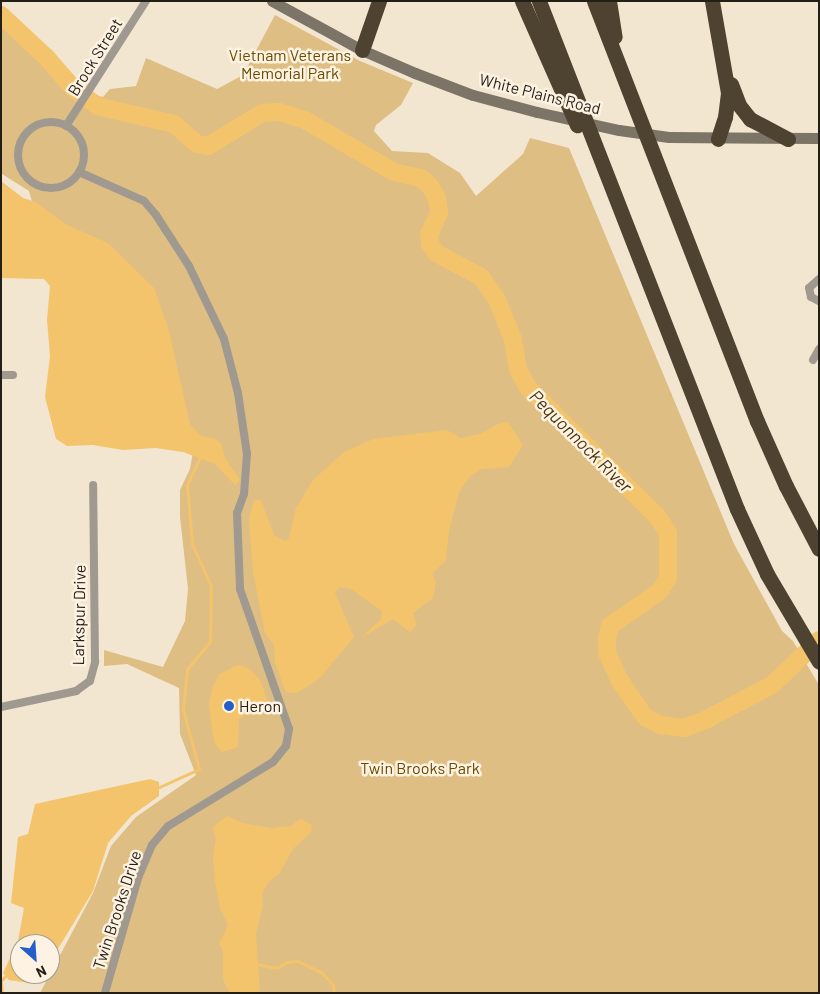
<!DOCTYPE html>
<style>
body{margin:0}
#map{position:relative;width:820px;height:994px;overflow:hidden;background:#f2e6d0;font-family:Barlow,sans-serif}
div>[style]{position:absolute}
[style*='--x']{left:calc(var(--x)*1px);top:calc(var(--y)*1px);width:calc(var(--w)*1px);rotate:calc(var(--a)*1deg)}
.green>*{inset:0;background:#dfbe83}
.water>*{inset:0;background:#f4c46c}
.stream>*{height:3px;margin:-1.5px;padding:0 1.5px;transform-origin:1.5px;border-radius:1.5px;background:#f4c46c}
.river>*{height:18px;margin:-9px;padding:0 9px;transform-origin:9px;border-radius:9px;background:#f4c46c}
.minor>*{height:8px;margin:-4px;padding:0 4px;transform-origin:4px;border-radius:4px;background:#9f9990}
.minor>.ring{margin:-4px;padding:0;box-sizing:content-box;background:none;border:8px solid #9f9990;border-radius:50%}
.secondary>*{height:11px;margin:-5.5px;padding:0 5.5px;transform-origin:5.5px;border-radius:5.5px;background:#7c7467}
.motorway>*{height:15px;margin:-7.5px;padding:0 7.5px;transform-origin:7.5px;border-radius:7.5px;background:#4e4331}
.dots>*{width:14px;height:14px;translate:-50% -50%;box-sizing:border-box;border:2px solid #fef3e2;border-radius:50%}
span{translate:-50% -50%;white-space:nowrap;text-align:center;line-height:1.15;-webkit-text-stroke:5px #fef3e2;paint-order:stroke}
.park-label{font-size:16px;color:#6a4b00}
.street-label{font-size:16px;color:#231e16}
.poi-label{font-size:16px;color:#231e16}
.left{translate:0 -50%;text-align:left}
.water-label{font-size:18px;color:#48340e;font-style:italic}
.frame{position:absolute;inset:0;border:2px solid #231e16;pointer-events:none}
.north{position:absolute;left:10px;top:934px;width:50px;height:50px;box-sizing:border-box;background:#fef3e2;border:1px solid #a69e90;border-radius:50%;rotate:154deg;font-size:14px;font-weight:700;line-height:20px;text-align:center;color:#231e16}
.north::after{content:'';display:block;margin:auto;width:18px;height:22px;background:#235ecb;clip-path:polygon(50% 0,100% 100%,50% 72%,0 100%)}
</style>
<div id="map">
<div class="green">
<i style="clip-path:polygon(275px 15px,360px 61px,413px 83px,401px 105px,376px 125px,374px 131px,392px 151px,428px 153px,460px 173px,476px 196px,523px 154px,530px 138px,569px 148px,734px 544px,782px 631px,793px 641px,819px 685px,819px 993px,40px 993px,93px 893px,111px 846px,136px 817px,196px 775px,180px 734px,179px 688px,127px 664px,104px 666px,104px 650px,163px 667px,185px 621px,188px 589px,180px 517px,180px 490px,190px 469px,195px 441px,34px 209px,29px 191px,2px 174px,1px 26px,82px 91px,103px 97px,110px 89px,136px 86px,146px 58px,217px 89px,243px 75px)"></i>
</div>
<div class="water">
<i style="clip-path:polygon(1px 181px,23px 198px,36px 202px,65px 224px,108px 243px,154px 288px,169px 331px,190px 424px,201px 436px,216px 439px,222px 445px,225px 458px,240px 480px,235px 485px,215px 464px,183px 452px,156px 448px,123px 450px,93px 445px,67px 446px,56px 439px,45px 397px,50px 356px,47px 320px,50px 286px,44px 279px,1px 278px)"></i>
<i style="clip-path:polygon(508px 422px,523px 445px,509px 467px,482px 469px,470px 476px,459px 492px,449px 531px,446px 560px,432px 574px,436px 582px,433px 598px,413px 613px,417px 624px,410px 632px,393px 619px,361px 638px,381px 619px,382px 611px,351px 589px,339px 587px,335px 593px,354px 637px,320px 678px,297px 693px,286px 692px,275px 663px,274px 645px,265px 633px,253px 572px,249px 519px,254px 500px,261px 500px,274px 535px,285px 541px,289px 538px,296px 508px,313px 480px,344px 452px,373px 439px,447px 430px,460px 438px,480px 434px,500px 423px)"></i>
<i style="clip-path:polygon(238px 665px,250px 669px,260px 680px,269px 705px,266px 712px,260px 715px,245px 715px,239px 719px,238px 747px,222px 752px,214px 742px,209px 705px,213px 686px,220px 674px)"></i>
<i style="clip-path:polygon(150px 779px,159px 782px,159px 796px,131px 816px,108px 843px,93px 891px,50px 962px,50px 944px,20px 944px,20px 974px,44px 974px,41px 981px,30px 983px,9px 980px,3px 973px,18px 941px,24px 908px,11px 903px,18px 837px,28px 834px,35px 804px)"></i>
<i style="clip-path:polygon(227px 816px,242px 823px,272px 828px,291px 826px,300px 819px,312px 825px,311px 832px,293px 849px,279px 874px,269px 881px,262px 894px,263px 905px,256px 934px,260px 993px,230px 993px,223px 980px,223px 950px,219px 944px,228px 925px,220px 908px,215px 881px,213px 857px,216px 839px,212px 828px)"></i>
</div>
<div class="stream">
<i style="--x:155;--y:789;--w:48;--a:-24.4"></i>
<i style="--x:199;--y:769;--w:61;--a:-105.2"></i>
<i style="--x:183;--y:710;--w:41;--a:-84.4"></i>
<i style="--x:187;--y:669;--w:35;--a:-50"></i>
<i style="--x:210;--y:642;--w:56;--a:-89"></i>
<i style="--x:211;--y:586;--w:46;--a:-114.3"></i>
<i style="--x:192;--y:544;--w:59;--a:-94.8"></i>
<i style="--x:187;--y:485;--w:31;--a:-65"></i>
<i style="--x:255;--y:964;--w:22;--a:10"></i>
<i style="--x:277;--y:968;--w:12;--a:-31"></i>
<i style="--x:287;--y:962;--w:11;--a:-5"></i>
<i style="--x:298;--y:961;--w:25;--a:26"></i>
<i style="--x:321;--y:972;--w:18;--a:47"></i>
<i style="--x:333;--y:985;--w:8;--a:83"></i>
<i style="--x:1;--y:981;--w:9;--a:-49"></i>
<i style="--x:1;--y:983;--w:10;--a:84"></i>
</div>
<div class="river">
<i style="--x:1;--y:15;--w:62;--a:43"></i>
<i style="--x:46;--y:57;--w:43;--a:48.8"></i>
<i style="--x:74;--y:89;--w:29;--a:36"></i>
<i style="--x:97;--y:106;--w:79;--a:13.2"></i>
<i style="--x:174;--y:124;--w:30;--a:41"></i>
<i style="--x:197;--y:144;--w:11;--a:10"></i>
<i style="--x:208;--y:146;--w:63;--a:-31.4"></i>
<i style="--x:262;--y:113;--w:17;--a:-3"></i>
<i style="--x:279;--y:112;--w:27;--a:17"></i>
<i style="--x:305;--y:120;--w:103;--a:30.3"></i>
<i style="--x:394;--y:172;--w:28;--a:13"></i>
<i style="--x:421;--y:178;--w:12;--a:42"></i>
<i style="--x:430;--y:186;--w:14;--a:60"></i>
<i style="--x:437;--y:198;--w:15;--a:82"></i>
<i style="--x:439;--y:213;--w:23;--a:115"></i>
<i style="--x:429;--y:234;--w:10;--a:84"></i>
<i style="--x:430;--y:244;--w:11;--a:56"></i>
<i style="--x:436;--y:253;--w:51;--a:28.1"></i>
<i style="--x:481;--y:277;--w:28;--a:55"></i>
<i style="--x:497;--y:300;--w:42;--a:67.7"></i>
<i style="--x:513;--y:339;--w:30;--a:81"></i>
<i style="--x:518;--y:369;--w:21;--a:62"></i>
<i style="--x:528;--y:388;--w:182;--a:44.8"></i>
<i style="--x:657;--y:516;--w:20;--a:57"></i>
<i style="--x:668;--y:533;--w:45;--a:90"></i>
<i style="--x:668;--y:578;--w:15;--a:122"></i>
<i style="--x:660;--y:591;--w:61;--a:145"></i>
<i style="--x:610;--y:626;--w:12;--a:104"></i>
<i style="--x:607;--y:638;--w:15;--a:90"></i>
<i style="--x:607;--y:653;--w:31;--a:65"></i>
<i style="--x:620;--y:681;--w:44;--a:55.2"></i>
<i style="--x:645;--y:717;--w:18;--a:27"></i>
<i style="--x:661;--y:725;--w:23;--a:7"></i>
<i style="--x:684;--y:728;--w:25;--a:-21"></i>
<i style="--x:707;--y:719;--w:73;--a:-27.6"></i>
<i style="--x:772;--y:685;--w:65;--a:-43.8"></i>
</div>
<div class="minor">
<i class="ring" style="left:18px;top:122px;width:58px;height:58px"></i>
<i style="--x:66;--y:126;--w:148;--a:-57.4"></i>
<i style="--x:79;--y:172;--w:71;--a:24"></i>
<i style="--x:144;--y:201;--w:18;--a:49"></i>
<i style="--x:156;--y:215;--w:61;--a:57.1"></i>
<i style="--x:189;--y:266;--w:81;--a:64.4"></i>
<i style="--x:224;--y:339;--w:56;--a:75.5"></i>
<i style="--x:238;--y:393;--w:62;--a:81.6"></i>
<i style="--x:247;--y:454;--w:40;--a:94.3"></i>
<i style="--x:244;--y:494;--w:20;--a:110"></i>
<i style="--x:237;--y:513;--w:76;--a:87.7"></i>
<i style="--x:240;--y:589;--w:148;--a:70.7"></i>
<i style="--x:289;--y:729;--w:17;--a:100"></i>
<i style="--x:286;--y:746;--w:21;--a:129"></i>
<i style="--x:273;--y:762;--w:123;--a:148.6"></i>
<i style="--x:168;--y:826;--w:25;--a:130"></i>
<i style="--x:152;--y:845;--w:33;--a:113"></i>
<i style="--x:139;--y:875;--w:123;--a:106.1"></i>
<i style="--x:819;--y:279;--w:13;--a:138"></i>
<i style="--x:809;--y:288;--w:9;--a:77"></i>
<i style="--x:811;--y:297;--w:9;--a:27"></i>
<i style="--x:813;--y:360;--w:13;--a:-61"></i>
<i style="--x:1;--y:375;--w:12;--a:0"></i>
<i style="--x:1;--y:707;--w:77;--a:-12"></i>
<i style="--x:76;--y:691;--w:17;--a:-36"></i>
<i style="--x:90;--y:681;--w:20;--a:-75"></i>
<i style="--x:95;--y:662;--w:177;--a:-90.6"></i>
</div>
<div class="secondary">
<i style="--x:272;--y:1;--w:102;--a:28.6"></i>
<i style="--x:362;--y:50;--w:58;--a:23.5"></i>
<i style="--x:415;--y:73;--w:62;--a:20.8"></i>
<i style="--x:473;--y:95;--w:66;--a:14.9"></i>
<i style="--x:537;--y:112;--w:84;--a:12.4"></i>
<i style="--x:619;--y:130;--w:50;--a:8"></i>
<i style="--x:669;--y:137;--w:150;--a:0.4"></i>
</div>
<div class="motorway">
<i style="--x:522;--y:1;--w:136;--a:66.1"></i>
<i style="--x:539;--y:1;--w:545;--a:68.71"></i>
<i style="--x:737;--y:509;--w:72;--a:65.2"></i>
<i style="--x:767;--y:574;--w:102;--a:59.4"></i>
<i style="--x:594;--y:1;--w:451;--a:68.8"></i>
<i style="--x:757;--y:421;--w:71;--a:66"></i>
<i style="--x:786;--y:486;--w:71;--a:62.4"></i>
<i style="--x:609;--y:1;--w:36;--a:81"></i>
<i style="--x:712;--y:1;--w:93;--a:80.1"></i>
<i style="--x:728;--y:93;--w:24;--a:97"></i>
<i style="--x:725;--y:117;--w:23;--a:108"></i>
<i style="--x:362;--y:50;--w:52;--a:-70.9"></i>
<i style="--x:731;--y:84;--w:22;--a:69"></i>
<i style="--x:739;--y:105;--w:18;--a:52"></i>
<i style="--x:750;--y:119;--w:43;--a:27.8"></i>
</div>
<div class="dots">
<i style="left:229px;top:706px;background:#235ecb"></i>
</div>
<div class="park-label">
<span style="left:290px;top:64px">Vietnam Veterans<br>Memorial Park</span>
<span style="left:420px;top:768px">Twin Brooks Park</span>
</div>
<div class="street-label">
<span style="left:95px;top:57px;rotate:-58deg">Brock Street</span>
<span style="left:540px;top:94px;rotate:14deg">White Plains Road</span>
<span style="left:79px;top:615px;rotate:-89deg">Larkspur Drive</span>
<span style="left:117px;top:910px;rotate:-72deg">Twin Brooks Drive</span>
</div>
<div class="poi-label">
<span class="left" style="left:239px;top:706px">Heron</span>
</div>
<div class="water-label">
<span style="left:581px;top:441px;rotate:45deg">Pequonnock River</span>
</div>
<div class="frame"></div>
<div class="north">N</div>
</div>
